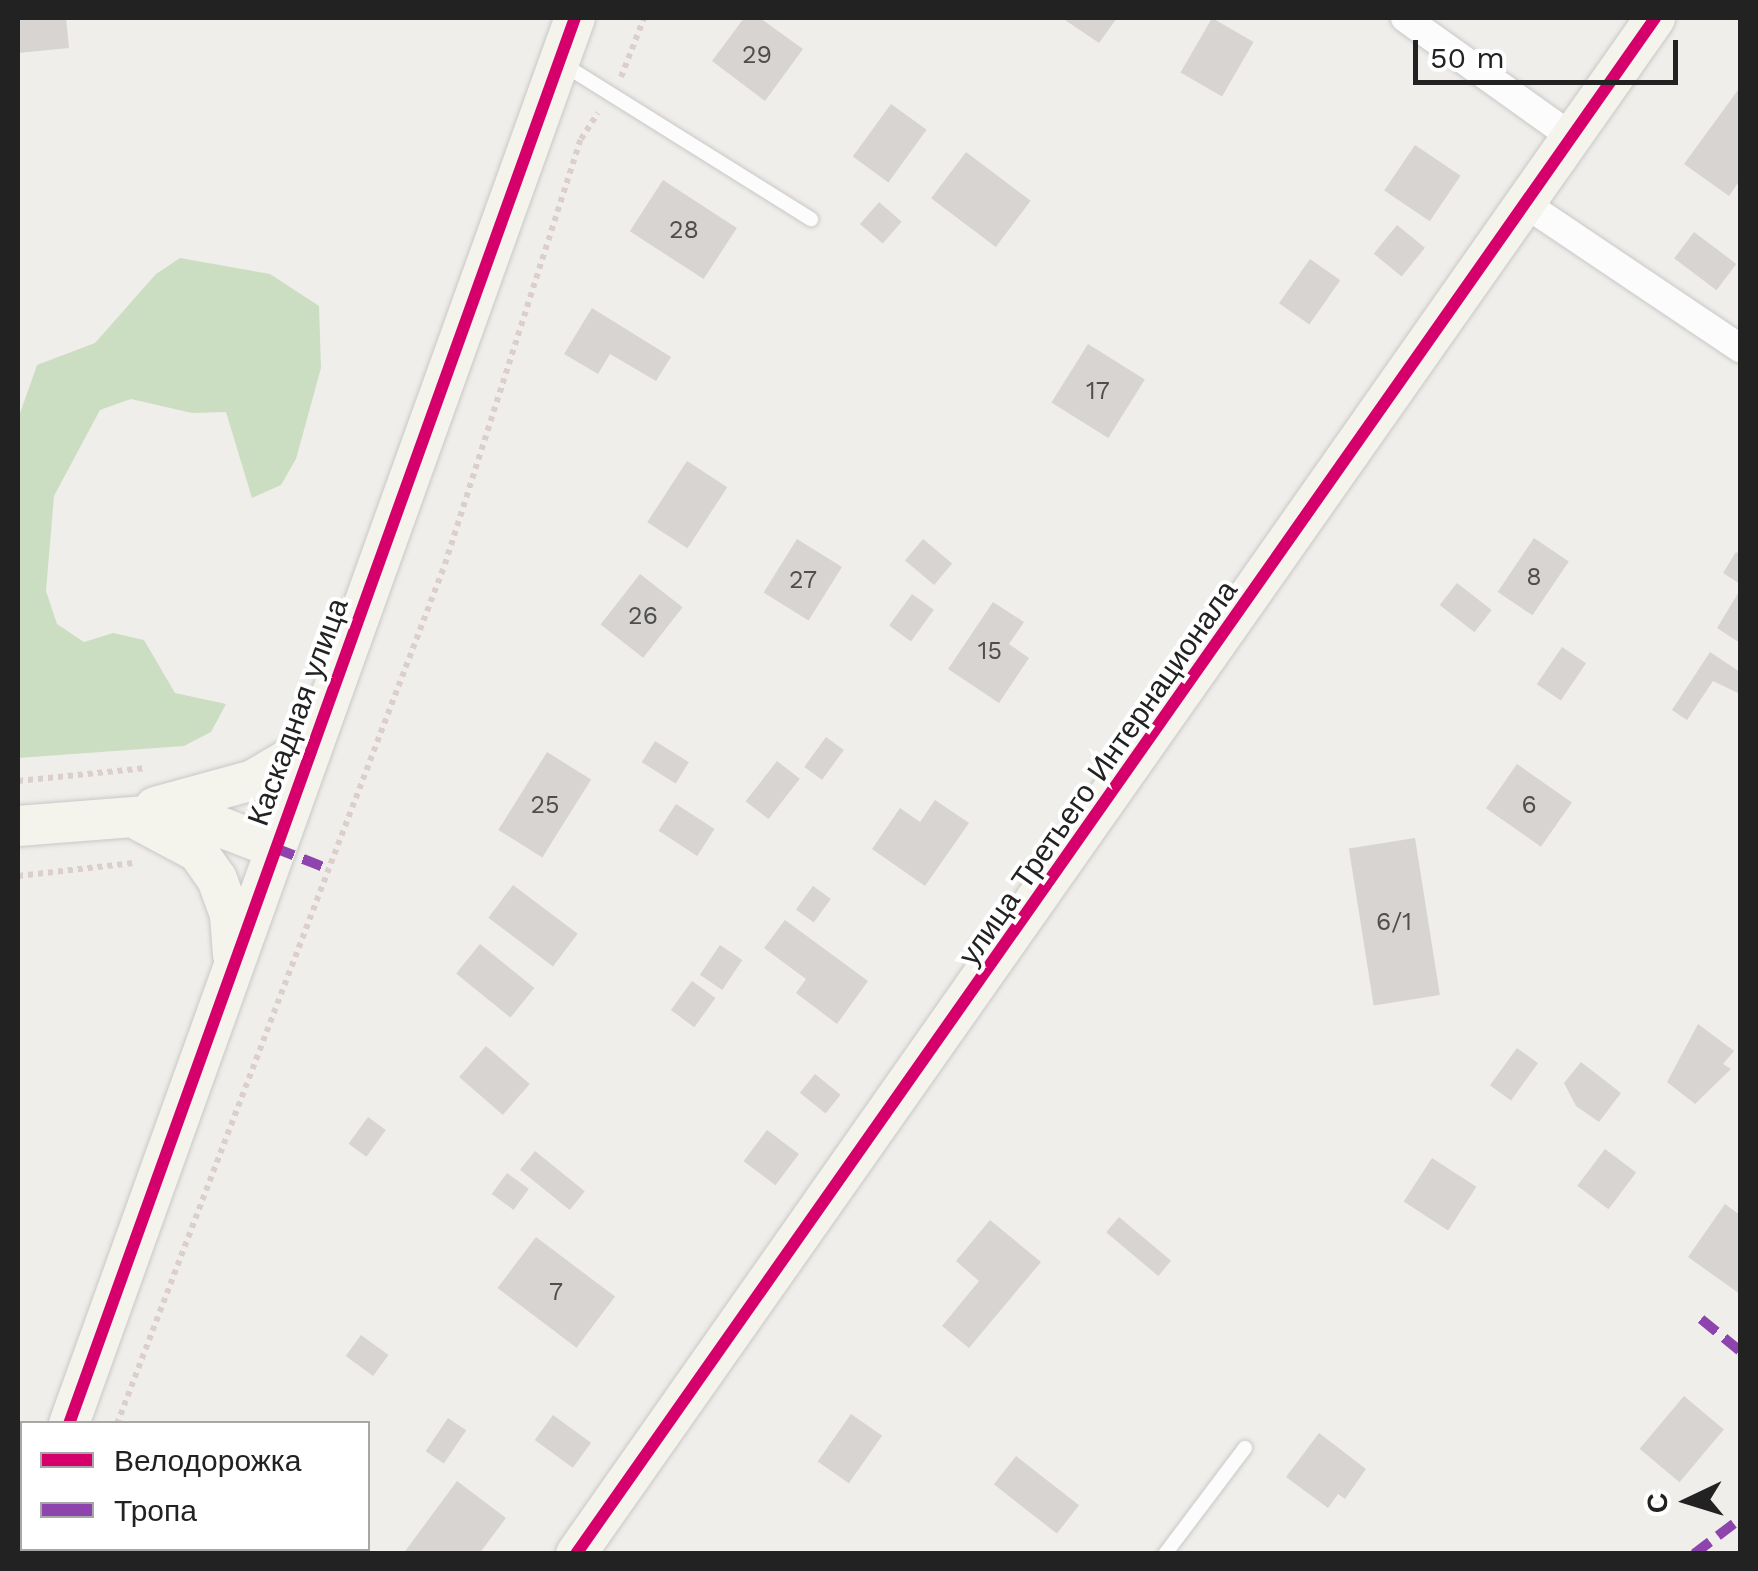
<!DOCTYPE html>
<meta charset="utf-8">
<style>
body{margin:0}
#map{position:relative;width:1758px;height:1571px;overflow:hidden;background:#f0eeeb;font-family:"Work Sans",sans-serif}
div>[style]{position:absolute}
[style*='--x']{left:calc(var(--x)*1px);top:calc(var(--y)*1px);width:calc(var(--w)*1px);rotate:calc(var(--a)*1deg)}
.forest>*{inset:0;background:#cbdec1}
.building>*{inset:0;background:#d7d4d2;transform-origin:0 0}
.path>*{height:6px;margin-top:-3px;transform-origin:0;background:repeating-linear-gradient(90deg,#dccecd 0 5px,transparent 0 10px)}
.roads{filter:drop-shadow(0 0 2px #c9c8c7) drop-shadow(0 0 2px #c9c8c7)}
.lane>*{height:14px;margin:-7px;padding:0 7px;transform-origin:7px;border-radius:7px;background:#fdfcfc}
.street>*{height:28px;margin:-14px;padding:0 14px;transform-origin:14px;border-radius:14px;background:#fdfcfc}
.secondary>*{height:40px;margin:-20px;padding:0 20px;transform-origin:20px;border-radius:20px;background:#f4f4ed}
.quiet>*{height:10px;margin-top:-5px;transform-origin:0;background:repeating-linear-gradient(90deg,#8e44ad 0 20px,transparent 0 30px)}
.cycleway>*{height:12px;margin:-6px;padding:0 6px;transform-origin:6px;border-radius:6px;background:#d6006c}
span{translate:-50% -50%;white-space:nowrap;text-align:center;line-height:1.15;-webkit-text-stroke:8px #fff;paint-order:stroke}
.number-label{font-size:25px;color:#4f4e4e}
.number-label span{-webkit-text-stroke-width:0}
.street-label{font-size:30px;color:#222}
.frame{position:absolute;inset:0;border:20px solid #222;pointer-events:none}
.legend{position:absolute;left:20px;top:1421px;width:350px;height:130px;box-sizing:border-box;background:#fff;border:2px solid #a7a7a7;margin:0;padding:12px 18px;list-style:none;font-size:30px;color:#222}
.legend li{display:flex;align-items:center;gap:20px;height:50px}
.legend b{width:50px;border:2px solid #a7a7a7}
.north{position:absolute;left:1638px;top:1451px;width:100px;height:100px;-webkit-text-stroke:8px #fff;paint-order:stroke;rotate:266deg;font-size:28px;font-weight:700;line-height:40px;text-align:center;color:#222}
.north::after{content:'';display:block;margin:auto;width:35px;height:45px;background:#222;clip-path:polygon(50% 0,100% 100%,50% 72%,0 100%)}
.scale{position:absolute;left:1413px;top:40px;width:265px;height:45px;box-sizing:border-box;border:5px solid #222;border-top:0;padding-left:12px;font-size:30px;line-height:35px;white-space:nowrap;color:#222;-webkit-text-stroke:8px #fff;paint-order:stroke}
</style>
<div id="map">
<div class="forest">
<i style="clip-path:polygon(180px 258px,270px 274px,319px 306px,321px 368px,296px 459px,281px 485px,252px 498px,226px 412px,192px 413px,131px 399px,100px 410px,54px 496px,46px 591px,57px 624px,84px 642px,113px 633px,144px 640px,175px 693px,226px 704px,211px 732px,184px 746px,18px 758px,18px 419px,37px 365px,95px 343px,156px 274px)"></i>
</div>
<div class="building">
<i style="clip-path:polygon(18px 18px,66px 18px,69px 48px,18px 53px)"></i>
<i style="clip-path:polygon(744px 18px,760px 18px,803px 49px,765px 101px,712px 61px)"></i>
<i style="clip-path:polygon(1062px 18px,1117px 18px,1099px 43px)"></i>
<i style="left:1212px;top:18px;width:48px;height:63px;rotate:30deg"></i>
<i style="clip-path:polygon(1738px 90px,1740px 180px,1729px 196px,1684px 164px)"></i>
<i style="left:891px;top:104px;width:44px;height:65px;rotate:36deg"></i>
<i style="left:1415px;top:145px;width:55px;height:55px;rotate:34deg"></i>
<i style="left:966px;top:152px;width:81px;height:58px;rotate:37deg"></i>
<i style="left:663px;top:180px;width:88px;height:61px;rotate:33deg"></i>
<i style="left:879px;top:202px;width:30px;height:29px;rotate:41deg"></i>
<i style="left:1397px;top:225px;width:36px;height:37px;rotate:39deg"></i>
<i style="left:1694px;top:232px;width:53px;height:33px;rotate:37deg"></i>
<i style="left:1310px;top:259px;width:37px;height:54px;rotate:35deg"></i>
<i style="clip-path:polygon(592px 308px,671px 357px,656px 381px,610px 354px,598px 374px,564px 354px)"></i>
<i style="left:1088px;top:344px;width:67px;height:69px;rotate:32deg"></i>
<i style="left:687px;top:461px;width:48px;height:73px;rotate:33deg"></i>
<i style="left:1534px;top:538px;width:42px;height:65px;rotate:34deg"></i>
<i style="left:797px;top:539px;width:53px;height:63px;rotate:32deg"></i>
<i style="left:923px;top:539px;width:38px;height:28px;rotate:40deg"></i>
<i style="clip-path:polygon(1736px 552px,1740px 554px,1740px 584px,1723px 573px)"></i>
<i style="left:640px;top:574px;width:54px;height:64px;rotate:38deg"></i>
<i style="left:1457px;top:583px;width:44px;height:28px;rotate:38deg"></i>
<i style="clip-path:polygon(1740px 590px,1740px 643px,1717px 628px)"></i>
<i style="left:912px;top:594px;width:27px;height:39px;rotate:36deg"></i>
<i style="clip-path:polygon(993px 602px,1024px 622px,1009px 644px,1029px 658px,999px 703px,948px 669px)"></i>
<i style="left:1562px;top:647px;width:29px;height:45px;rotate:34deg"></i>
<i style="clip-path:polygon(1710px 652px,1740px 672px,1740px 694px,1713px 681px,1687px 720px,1672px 710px)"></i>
<i style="left:826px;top:737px;width:22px;height:37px;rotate:36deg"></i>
<i style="left:655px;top:741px;width:40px;height:25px;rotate:32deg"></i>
<i style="left:547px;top:752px;width:52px;height:92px;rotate:32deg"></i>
<i style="left:777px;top:761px;width:29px;height:51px;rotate:38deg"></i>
<i style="left:1517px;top:764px;width:67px;height:54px;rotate:35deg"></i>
<i style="clip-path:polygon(935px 800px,969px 823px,925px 886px,872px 849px,900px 808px,920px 822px)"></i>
<i style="left:676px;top:804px;width:46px;height:32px;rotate:33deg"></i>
<i style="left:1415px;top:838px;width:159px;height:67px;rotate:81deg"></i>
<i style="left:513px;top:885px;width:81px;height:41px;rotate:37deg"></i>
<i style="left:813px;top:886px;width:22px;height:29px;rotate:36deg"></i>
<i style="clip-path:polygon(785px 920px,868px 981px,837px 1024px,796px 993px,806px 979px,764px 948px)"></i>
<i style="left:480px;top:944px;width:70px;height:38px;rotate:39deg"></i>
<i style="left:720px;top:945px;width:27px;height:36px;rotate:34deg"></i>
<i style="left:692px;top:981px;width:29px;height:36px;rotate:36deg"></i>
<i style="clip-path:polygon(1698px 1024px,1734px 1051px,1723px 1064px,1731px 1069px,1695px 1104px,1667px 1082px)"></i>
<i style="left:486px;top:1046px;width:58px;height:41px;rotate:41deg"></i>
<i style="left:1517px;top:1048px;width:26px;height:46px;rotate:36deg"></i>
<i style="clip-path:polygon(1581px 1062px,1621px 1093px,1599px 1122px,1576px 1106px,1564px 1083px)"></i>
<i style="left:815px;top:1074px;width:33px;height:24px;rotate:39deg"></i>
<i style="left:368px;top:1117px;width:22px;height:33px;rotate:36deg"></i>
<i style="left:767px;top:1130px;width:40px;height:39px;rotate:37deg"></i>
<i style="left:1605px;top:1149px;width:39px;height:46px;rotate:37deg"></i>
<i style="left:535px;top:1151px;width:64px;height:24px;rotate:39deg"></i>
<i style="left:1432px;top:1158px;width:53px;height:52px;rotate:33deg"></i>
<i style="left:507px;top:1173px;width:27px;height:26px;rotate:36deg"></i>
<i style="clip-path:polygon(1725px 1204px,1740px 1215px,1740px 1294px,1688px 1257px)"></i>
<i style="left:1119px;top:1217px;width:68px;height:20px;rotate:40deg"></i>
<i style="clip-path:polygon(990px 1220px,1041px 1262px,969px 1348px,942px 1326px,979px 1281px,956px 1261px)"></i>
<i style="left:536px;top:1237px;width:99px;height:64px;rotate:37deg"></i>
<i style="left:361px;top:1335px;width:34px;height:26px;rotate:36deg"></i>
<i style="left:1684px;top:1396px;width:52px;height:69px;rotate:40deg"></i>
<i style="left:851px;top:1414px;width:38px;height:58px;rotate:35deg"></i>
<i style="left:553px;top:1415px;width:47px;height:31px;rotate:36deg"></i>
<i style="left:448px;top:1418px;width:22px;height:40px;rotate:34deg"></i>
<i style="clip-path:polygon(1319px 1433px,1366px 1469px,1345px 1499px,1338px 1494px,1328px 1508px,1286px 1477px)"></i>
<i style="left:1016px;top:1456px;width:80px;height:36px;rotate:38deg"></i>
<i style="clip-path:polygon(457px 1481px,506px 1518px,479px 1554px,403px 1554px)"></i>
</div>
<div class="path">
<i style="--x:621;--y:77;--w:63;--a:-68.7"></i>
<i style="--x:18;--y:781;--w:129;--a:-5.8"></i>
<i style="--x:18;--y:876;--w:116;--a:-6.4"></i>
<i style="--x:117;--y:1424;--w:920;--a:-69.12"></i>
<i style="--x:445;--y:564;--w:446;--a:-72.3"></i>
<i style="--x:581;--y:139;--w:31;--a:-57"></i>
</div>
<div class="roads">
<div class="lane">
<i style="--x:561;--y:63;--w:295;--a:32"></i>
<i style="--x:1165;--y:1554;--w:133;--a:-53"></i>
</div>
<div class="street">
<i style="--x:1405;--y:18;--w:206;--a:35.5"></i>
<i style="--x:1527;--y:205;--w:257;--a:33.9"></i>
</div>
<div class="secondary">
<i style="--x:155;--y:807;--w:102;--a:-15.4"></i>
<i style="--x:253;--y:780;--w:67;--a:-30.4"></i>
<i style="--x:140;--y:821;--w:66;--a:28.1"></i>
<i style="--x:198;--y:852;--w:33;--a:55"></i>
<i style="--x:217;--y:879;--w:38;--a:70"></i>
<i style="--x:230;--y:915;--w:40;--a:85.7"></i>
<i style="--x:18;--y:826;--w:141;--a:-4.5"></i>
<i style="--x:159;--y:815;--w:57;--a:10.1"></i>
<i style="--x:215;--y:825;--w:64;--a:21"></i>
<i style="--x:69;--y:1424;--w:1494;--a:-70.21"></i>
<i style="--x:23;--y:1554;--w:6;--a:-72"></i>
<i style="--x:576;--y:1554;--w:1877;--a:-54.91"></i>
</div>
</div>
<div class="quiet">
<i style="--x:275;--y:848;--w:55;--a:21.4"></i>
<i style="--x:1701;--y:1319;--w:50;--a:39.4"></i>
<i style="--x:1694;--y:1554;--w:58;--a:-37.3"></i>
</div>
<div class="cycleway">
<i style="--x:69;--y:1424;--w:1494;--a:-70.21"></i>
<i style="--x:576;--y:1554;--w:1877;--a:-54.91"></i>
</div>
<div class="number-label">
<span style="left:757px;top:55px">29</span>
<span style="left:684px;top:230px">28</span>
<span style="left:1098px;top:391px">17</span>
<span style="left:1534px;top:577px">8</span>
<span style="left:803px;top:580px">27</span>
<span style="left:643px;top:616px">26</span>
<span style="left:990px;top:651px">15</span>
<span style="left:545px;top:805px">25</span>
<span style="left:1529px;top:805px">6</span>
<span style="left:1394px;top:922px">6/1</span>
<span style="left:556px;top:1292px">7</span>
</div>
<div class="street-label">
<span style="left:298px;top:712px;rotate:-70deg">Каскадная улица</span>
<span style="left:1098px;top:773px;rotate:-55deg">улица Третьего Интернационала</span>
</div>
<div class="frame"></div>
<ul class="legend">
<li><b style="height:12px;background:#d6006c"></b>Велодорожка</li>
<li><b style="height:12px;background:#8e44ad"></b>Тропа</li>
</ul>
<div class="north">С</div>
<div class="scale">50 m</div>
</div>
